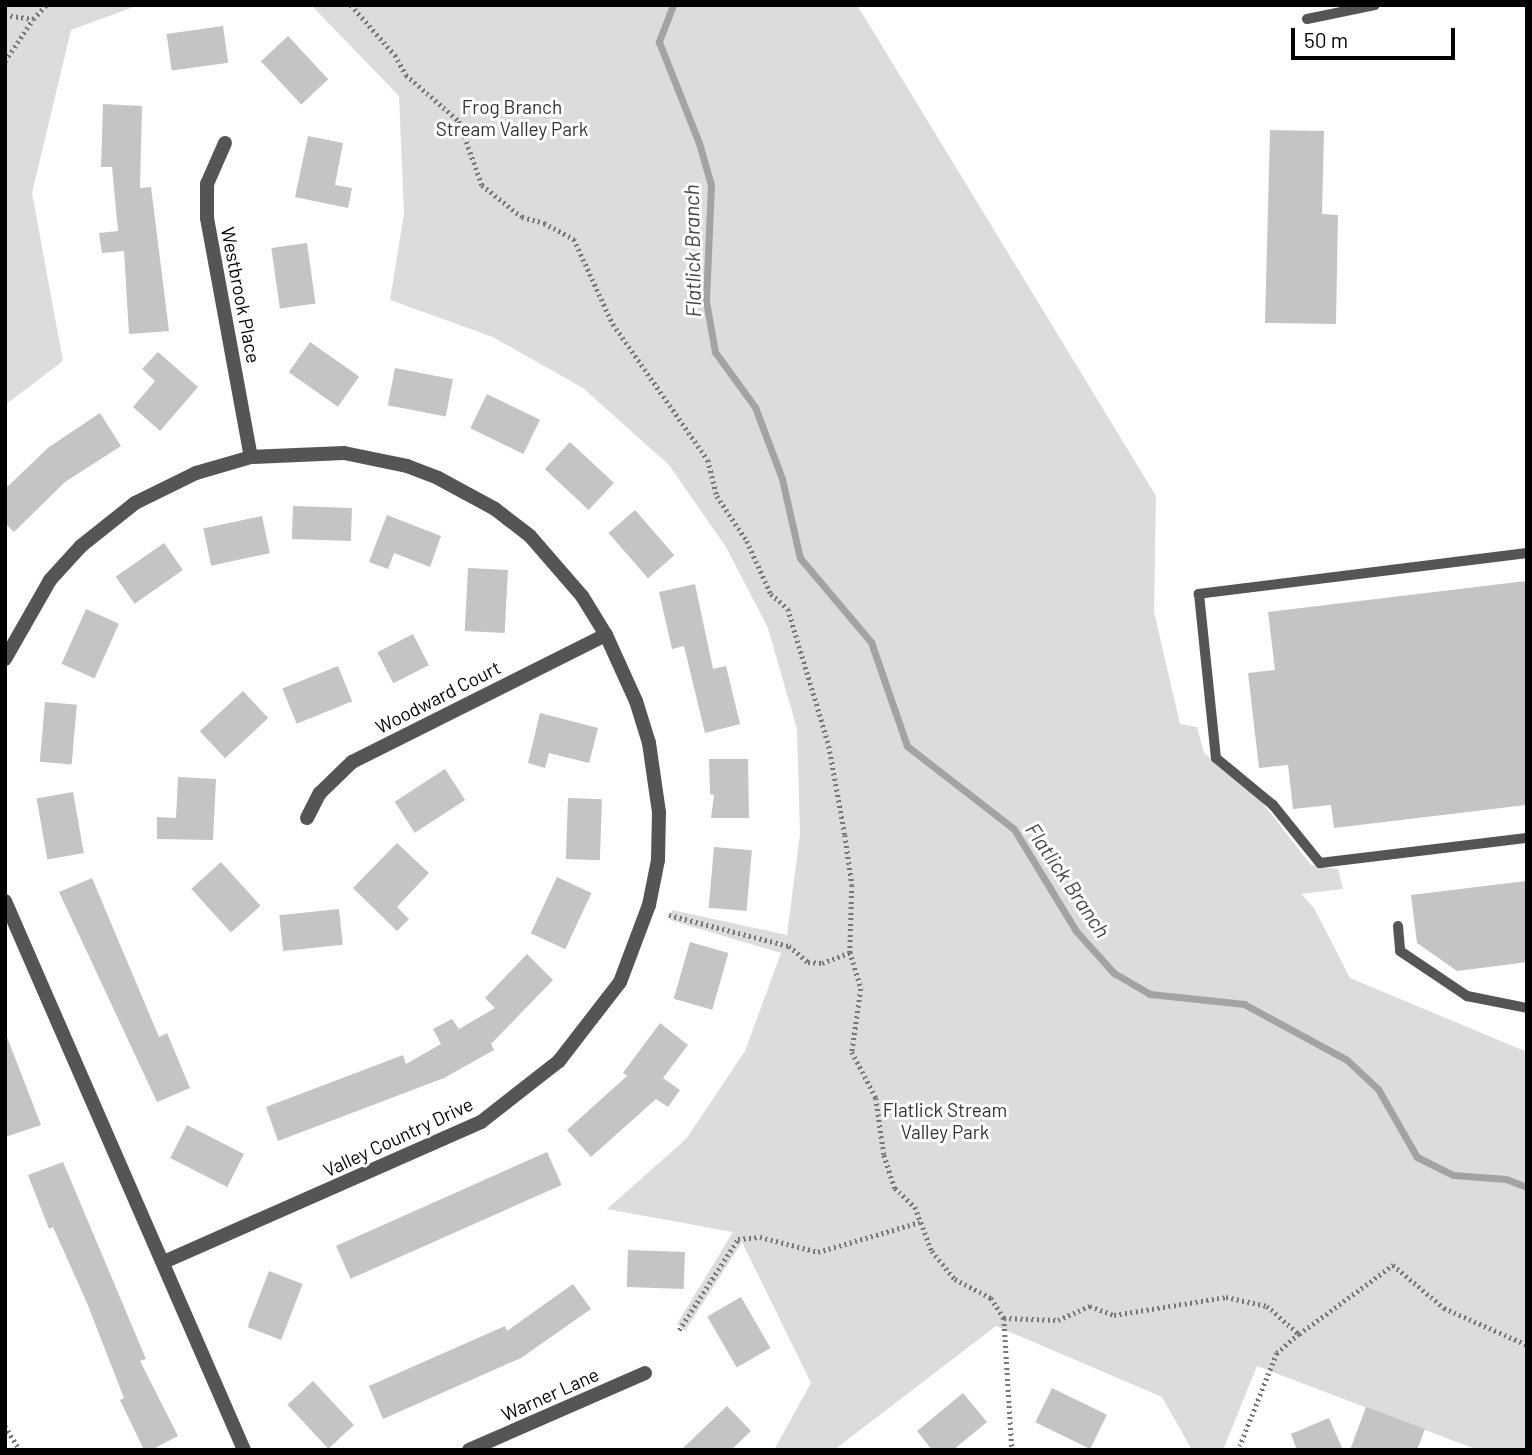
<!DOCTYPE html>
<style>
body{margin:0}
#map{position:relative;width:1532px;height:1455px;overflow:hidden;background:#fff;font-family:Barlow,sans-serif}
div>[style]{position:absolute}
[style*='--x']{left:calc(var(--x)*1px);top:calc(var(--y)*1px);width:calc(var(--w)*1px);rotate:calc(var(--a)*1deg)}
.green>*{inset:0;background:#dcdcdc}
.stream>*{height:7px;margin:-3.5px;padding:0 3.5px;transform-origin:3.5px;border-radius:3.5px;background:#a3a3a3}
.building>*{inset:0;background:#c4c4c4;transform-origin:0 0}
.path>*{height:4.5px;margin-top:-2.25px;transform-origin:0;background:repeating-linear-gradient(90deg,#777 0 2px,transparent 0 5.5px)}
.service>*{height:10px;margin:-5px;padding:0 5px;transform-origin:5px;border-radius:5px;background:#555}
.minor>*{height:14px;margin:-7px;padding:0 7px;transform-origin:7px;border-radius:7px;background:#555}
span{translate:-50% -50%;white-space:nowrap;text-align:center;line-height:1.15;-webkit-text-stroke:6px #fff;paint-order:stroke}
.park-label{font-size:19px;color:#333}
.street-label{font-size:19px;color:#000}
.water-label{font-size:21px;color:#444;font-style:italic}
.frame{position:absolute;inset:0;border:7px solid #000;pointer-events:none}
.scale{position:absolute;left:1291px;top:28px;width:164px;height:32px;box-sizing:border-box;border:4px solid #000;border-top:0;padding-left:9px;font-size:21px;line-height:24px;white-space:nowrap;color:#000;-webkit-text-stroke:5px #fff;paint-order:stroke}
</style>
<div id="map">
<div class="green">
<i style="clip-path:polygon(5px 5px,139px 5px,71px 30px,32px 193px,63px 361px,5px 405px)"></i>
<i style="clip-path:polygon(311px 5px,857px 5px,1156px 496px,1154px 612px,1180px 724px,1197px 727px,1204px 753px,1257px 796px,1311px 865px,1338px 869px,1343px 889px,1301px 894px,1314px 908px,1350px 978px,1527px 1052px,1527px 1450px,1478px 1450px,1257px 1366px,1223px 1450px,1192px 1450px,1162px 1397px,996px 1326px,834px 1450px,774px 1450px,811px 1383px,742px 1242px,685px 1331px,677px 1324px,733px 1232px,607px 1209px,686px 1139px,745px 1051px,781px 953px,670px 920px,672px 910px,787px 935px,800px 834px,797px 729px,768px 628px,726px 547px,669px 465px,583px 388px,493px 337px,390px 300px,404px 214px,399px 96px)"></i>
</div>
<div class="stream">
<i style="--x:673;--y:5;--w:40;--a:111"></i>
<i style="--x:659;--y:42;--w:109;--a:68.4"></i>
<i style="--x:699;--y:143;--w:44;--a:74.1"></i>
<i style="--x:711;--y:185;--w:116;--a:92.5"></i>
<i style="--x:706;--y:301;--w:52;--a:80"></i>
<i style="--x:715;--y:352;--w:68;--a:54"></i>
<i style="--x:755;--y:407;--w:77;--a:69.4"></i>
<i style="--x:782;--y:479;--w:81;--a:77.2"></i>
<i style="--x:800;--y:558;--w:110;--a:49.8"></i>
<i style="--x:871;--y:642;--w:110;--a:70.9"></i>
<i style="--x:907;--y:746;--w:135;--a:37.8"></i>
<i style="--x:1014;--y:829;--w:119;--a:58.7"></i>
<i style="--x:1076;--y:931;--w:57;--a:47.9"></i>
<i style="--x:1114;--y:973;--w:42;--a:30.3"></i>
<i style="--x:1150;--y:994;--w:95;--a:6.1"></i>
<i style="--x:1244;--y:1004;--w:117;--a:28.5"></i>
<i style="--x:1347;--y:1060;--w:42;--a:43.1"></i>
<i style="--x:1378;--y:1089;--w:78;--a:60.2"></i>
<i style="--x:1417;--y:1157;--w:40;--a:26.6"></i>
<i style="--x:1453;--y:1175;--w:53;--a:4.3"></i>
<i style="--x:1506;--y:1179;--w:22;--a:21"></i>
</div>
<div class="building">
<i style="left:223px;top:26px;width:37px;height:57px;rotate:82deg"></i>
<i style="left:288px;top:36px;width:59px;height:37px;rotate:47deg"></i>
<i style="clip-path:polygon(103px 104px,142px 106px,140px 188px,151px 187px,169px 331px,129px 334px,124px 251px,102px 253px,99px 233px,118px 231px,112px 167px,101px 167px)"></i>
<i style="clip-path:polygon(1270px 130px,1324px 131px,1322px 214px,1338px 215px,1336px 324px,1265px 323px)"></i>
<i style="clip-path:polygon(308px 136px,343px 143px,335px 185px,352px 188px,348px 208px,295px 197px)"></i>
<i style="left:307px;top:243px;width:61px;height:36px;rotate:82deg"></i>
<i style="left:310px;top:342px;width:60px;height:37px;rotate:35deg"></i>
<i style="clip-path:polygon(158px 352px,198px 387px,160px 431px,133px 407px,155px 381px,142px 369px)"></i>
<i style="left:395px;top:368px;width:59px;height:38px;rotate:11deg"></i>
<i style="left:487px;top:394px;width:59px;height:38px;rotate:26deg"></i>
<i style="clip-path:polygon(100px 413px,121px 446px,65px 482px,14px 532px,5px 523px,5px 489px,49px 447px)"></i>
<i style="left:570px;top:442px;width:60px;height:37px;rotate:43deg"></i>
<i style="left:293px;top:506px;width:59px;height:33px;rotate:2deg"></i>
<i style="left:635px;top:510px;width:60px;height:35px;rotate:49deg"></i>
<i style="clip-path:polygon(387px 515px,441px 536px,430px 567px,394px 553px,388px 569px,369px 562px)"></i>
<i style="left:262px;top:516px;width:38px;height:60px;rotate:78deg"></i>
<i style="left:164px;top:543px;width:33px;height:59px;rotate:55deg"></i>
<i style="left:468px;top:568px;width:40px;height:63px;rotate:3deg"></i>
<i style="clip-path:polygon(1527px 581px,1527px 805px,1334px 828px,1331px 805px,1293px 809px,1288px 765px,1259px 768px,1248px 673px,1275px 670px,1268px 612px)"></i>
<i style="clip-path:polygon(695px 584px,713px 669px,726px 666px,740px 724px,705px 733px,684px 646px,672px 649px,659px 592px)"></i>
<i style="left:86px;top:609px;width:36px;height:60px;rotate:24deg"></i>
<i style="left:413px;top:634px;width:35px;height:40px;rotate:63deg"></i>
<i style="left:338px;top:666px;width:38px;height:60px;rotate:68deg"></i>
<i style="left:243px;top:691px;width:37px;height:59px;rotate:47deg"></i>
<i style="left:45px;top:702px;width:32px;height:60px;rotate:5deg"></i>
<i style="clip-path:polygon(540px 713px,598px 728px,589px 763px,549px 753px,545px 768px,528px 763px)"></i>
<i style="clip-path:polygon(709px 759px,748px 759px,749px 818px,711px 818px,714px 795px,710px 794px)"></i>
<i style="left:445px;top:769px;width:37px;height:60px;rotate:57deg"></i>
<i style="clip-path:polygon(178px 777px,216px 779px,213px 840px,157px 839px,157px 817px,176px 818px)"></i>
<i style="left:73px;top:792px;width:62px;height:37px;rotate:80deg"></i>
<i style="left:568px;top:798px;width:34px;height:61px;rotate:2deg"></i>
<i style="clip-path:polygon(397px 843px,429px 873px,397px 907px,409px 919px,397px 931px,353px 888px)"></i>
<i style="left:714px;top:847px;width:38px;height:61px;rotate:5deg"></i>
<i style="left:221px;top:862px;width:59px;height:40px;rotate:48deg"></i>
<i style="left:557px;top:877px;width:38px;height:62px;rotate:25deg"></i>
<i style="clip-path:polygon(92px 878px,159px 1037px,167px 1033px,190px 1088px,157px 1102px,59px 892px)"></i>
<i style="clip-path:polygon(1527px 881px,1527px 962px,1457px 971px,1417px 943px,1411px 895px)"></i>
<i style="left:339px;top:909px;width:36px;height:60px;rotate:84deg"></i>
<i style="left:690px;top:942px;width:40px;height:59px;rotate:16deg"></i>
<i style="clip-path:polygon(527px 954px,553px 980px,491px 1044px,494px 1050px,444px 1078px,278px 1141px,266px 1107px,403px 1055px,406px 1064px,441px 1044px,433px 1029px,452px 1019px,459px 1029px,495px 1008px,485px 998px)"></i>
<i style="clip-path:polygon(660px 1023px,688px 1045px,663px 1078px,680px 1090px,668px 1107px,656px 1099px,591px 1157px,567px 1130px,627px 1076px,623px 1073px)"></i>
<i style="clip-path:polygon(5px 1032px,41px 1125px,5px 1137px)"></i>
<i style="left:187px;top:1125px;width:64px;height:37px;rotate:27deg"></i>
<i style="left:547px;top:1152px;width:36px;height:231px;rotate:66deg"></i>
<i style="clip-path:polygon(63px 1162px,146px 1359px,140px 1361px,178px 1436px,151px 1450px,144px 1450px,120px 1400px,124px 1398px,87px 1303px,53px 1227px,49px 1229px,28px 1175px)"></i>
<i style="left:628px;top:1250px;width:57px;height:37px;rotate:2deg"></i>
<i style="left:269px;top:1271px;width:36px;height:60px;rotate:21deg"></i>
<i style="clip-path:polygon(573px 1284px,591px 1309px,521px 1358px,383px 1419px,369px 1386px,505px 1326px,507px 1331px)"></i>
<i style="left:741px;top:1297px;width:59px;height:39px;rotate:60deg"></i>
<i style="left:313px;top:1381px;width:60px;height:35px;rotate:47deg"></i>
<i style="left:1052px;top:1388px;width:61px;height:38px;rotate:26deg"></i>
<i style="clip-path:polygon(963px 1393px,987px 1422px,953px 1450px,932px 1450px,917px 1431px)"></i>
<i style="clip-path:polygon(727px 1406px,751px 1431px,731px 1450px,681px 1450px)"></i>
<i style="clip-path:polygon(1366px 1407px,1425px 1429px,1417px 1450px,1350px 1450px)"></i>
<i style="clip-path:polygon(1329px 1418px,1343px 1450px,1297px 1450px,1291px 1434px)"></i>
</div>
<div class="path">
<i style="--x:351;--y:5;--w:67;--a:48.7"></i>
<i style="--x:395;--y:55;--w:23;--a:61"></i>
<i style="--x:406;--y:75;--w:70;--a:41"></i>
<i style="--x:459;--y:121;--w:68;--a:70.2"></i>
<i style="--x:482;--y:185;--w:51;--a:38.7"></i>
<i style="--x:522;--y:217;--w:23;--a:15"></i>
<i style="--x:544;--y:223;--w:34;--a:28"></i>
<i style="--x:574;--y:239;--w:94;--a:65.4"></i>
<i style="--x:613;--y:324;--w:166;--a:55.1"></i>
<i style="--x:708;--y:460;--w:37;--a:76"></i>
<i style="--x:717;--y:496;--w:54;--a:56.3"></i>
<i style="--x:747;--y:541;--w:58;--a:65.6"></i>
<i style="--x:771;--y:594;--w:23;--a:41"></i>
<i style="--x:788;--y:609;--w:143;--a:73.3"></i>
<i style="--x:829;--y:746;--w:90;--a:79.8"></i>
<i style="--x:845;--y:835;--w:50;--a:82"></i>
<i style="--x:852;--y:885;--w:67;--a:91.7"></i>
<i style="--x:850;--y:952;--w:39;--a:73"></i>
<i style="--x:861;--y:989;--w:64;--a:98.1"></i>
<i style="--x:852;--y:1052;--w:52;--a:62.4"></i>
<i style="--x:876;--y:1098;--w:58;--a:82"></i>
<i style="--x:884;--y:1155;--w:35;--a:72"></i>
<i style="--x:895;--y:1188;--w:28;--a:44"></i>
<i style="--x:915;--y:1207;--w:47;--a:68.9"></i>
<i style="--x:932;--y:1251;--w:36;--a:51"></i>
<i style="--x:955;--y:1279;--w:41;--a:27.8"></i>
<i style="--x:991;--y:1298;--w:24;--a:57"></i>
<i style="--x:1004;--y:1318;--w:54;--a:2.1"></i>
<i style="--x:1058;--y:1320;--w:35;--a:-24"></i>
<i style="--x:1090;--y:1306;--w:26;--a:21"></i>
<i style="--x:1114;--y:1315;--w:113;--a:-9.1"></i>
<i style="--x:1226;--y:1297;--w:42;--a:12.4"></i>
<i style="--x:1267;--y:1306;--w:43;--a:41.2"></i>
<i style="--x:1299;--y:1334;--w:29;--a:139"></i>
<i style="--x:1277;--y:1353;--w:100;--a:111.7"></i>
<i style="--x:5;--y:15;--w:28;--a:8"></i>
<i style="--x:33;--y:19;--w:19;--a:-47"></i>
<i style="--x:5;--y:61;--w:50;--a:-56.3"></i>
<i style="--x:669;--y:915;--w:124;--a:14.5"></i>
<i style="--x:789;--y:946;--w:25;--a:40"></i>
<i style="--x:808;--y:962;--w:14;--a:4"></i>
<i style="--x:822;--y:963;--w:30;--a:-21"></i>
<i style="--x:1004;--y:1318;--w:132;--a:86.5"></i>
<i style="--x:679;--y:1330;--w:108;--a:-57"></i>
<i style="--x:738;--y:1239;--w:22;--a:-5"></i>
<i style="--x:760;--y:1237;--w:60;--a:14.5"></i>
<i style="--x:818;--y:1252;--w:106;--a:-16.4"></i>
<i style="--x:1299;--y:1334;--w:117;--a:-36.3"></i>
<i style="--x:1393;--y:1265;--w:67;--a:40.1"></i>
<i style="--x:1444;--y:1308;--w:91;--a:24"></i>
<i style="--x:5;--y:1426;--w:28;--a:58"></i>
</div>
<div class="service">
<i style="--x:1307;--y:19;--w:69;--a:-11.6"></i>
<i style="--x:1527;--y:553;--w:331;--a:172.9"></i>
<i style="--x:1199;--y:594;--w:165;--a:84.1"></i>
<i style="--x:1216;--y:758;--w:74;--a:39.5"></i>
<i style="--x:1273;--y:805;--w:75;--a:51"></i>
<i style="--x:1320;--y:863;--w:209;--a:-6.9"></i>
<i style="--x:1398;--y:926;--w:25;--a:85"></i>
<i style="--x:1400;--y:951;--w:81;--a:33.9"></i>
<i style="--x:1467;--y:996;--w:61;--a:11.3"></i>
</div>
<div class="minor">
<i style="--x:225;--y:143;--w:45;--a:113.7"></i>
<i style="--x:207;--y:184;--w:34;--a:90"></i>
<i style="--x:207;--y:218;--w:243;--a:79.6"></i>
<i style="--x:5;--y:659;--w:91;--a:-60.3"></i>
<i style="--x:50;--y:580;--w:46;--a:-47.6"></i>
<i style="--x:81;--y:546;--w:69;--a:-38.5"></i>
<i style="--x:135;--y:503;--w:68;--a:-26.2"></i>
<i style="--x:196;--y:473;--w:57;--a:-16.2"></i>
<i style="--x:251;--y:457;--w:93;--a:-2.5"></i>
<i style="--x:344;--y:453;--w:64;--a:11.7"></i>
<i style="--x:407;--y:466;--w:33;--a:21"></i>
<i style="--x:438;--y:478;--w:65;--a:28.5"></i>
<i style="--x:495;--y:509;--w:44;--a:37.6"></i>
<i style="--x:530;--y:536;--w:79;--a:49.1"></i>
<i style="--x:582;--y:596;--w:46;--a:58.4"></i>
<i style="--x:606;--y:635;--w:72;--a:65.6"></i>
<i style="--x:636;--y:701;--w:44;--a:72.8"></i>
<i style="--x:649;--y:743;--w:70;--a:81.8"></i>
<i style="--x:659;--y:812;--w:48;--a:91.2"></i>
<i style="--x:658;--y:860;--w:46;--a:101.3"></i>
<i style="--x:649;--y:905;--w:82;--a:110.6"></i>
<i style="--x:620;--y:982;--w:100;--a:127.7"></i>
<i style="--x:559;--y:1061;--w:99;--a:142"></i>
<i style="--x:481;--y:1122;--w:347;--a:156.2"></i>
<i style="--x:307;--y:818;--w:28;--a:-63"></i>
<i style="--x:320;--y:793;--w:45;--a:-44.1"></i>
<i style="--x:352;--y:762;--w:284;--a:-26.6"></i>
<i style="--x:5;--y:901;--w:599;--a:66.47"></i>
<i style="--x:469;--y:1450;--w:192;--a:-23.6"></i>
</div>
<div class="park-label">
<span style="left:512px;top:118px">Frog Branch<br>Stream Valley Park</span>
<span style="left:945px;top:1121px">Flatlick Stream<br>Valley Park</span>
</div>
<div class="street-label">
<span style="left:241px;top:295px;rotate:79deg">Westbrook Place</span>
<span style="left:438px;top:697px;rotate:-27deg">Woodward Court</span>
<span style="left:398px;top:1137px;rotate:-25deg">Valley Country Drive</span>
<span style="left:550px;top:1394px;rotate:-24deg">Warner Lane</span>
</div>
<div class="water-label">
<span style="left:692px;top:251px;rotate:-91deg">Flatlick Branch</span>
<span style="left:1068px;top:880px;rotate:56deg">Flatlick Branch</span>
</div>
<div class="frame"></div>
<div class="scale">50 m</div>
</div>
